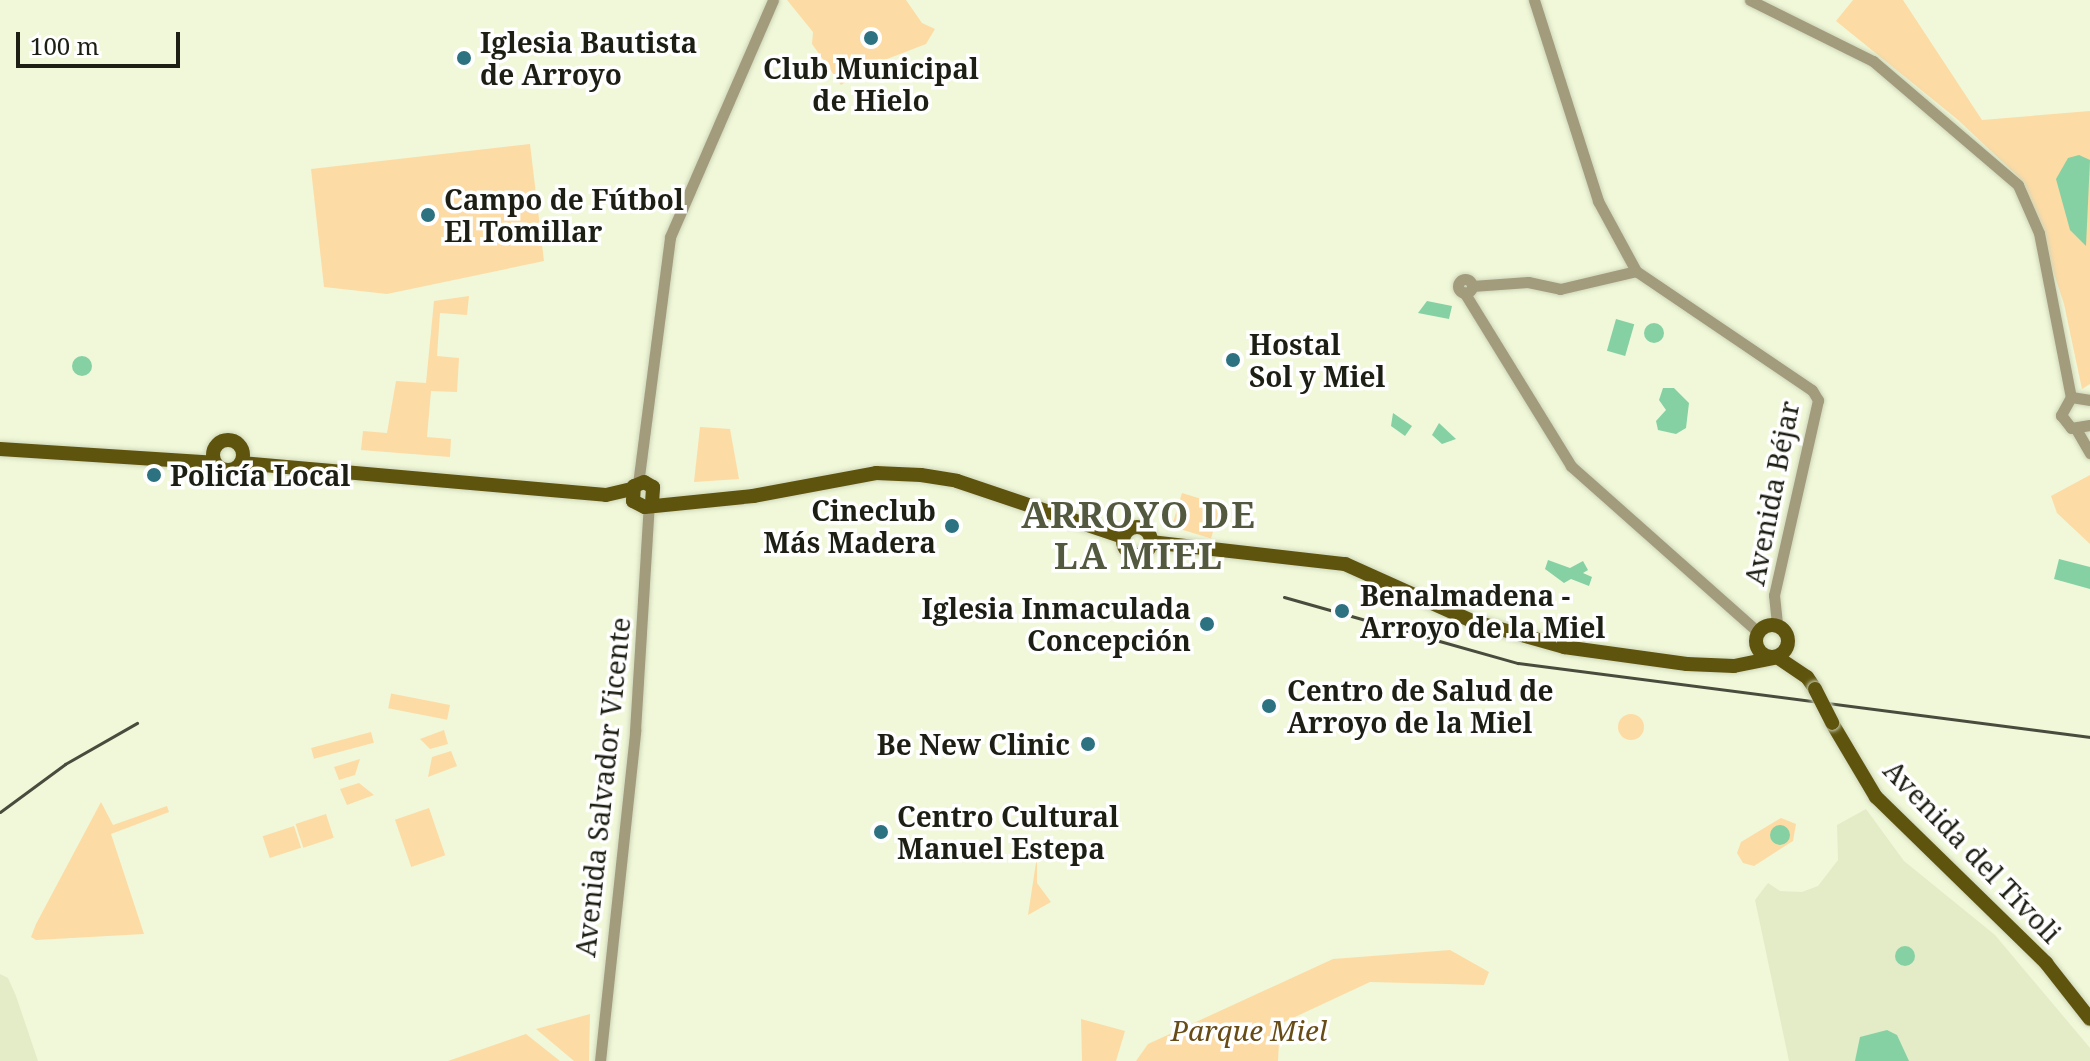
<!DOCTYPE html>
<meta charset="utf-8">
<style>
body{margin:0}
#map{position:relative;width:2090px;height:1061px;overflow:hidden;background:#f0f8d9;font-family:"Noto Serif",serif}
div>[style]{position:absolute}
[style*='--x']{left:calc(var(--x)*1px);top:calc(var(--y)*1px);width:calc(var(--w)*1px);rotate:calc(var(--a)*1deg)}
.built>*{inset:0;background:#e3ecc6}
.green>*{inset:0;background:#fddba5;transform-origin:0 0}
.round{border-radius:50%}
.water>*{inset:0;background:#85d1a4;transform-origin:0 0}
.roads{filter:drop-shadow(0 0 2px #ced5b9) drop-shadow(0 0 2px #ced5b9)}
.minor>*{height:11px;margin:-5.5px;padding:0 5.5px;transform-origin:5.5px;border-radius:5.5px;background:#a29c7c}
.minor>.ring{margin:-5.5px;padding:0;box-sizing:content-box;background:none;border:11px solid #a29c7c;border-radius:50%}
.major>*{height:14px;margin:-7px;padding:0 7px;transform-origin:7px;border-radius:7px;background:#5f540e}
.major>.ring{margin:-7px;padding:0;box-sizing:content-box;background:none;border:14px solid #5f540e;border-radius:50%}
.rail>*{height:3px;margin:-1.5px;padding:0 1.5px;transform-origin:1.5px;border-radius:1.5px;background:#494c3d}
.bridges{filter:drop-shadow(0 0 2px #ced5b9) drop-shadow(0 0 2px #ced5b9)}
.major-bridge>*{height:14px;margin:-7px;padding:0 7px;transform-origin:7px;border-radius:7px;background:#5f540e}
.dots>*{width:22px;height:22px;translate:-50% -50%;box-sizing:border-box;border:4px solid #fff;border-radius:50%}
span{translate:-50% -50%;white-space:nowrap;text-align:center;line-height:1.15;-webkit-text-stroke:7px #fff;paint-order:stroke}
.poi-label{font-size:28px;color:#1d1f14;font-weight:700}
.left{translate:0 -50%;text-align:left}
.right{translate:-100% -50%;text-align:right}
.street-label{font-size:28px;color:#1d1f14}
.park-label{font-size:28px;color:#684c16;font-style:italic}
.district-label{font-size:36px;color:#53593f;font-weight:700;letter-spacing:2px}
.scale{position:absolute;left:16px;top:32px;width:164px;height:36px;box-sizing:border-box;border:4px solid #1d1f14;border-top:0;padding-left:10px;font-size:24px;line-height:28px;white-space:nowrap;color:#1d1f14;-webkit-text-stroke:6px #fff;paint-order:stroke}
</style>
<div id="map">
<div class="built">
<i style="clip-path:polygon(1866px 809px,1904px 861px,1995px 935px,2090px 1048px,2090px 1061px,1789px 1061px,1755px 900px,1768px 883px,1780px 891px,1802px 892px,1818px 886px,1838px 860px,1837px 825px)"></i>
<i style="clip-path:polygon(0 974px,8px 978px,16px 996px,38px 1061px,0 1061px)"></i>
</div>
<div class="green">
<i style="clip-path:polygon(787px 0,906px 0,922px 23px,935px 29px,926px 44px,874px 64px,841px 85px,812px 44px,813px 32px)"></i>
<i style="clip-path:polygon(1853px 0,1903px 0,1982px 120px,2090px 111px,2090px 384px,2082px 389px,2064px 304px,2024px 182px,1957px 119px,1836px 21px)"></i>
<i style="clip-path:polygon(530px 144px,544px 261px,387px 294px,324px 287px,311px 169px)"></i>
<i style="clip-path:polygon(469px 296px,467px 315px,440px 313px,437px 356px,459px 358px,457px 392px,431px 391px,427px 437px,451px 439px,450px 457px,361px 450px,363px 431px,387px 433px,396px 381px,426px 383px,434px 301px)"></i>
<i style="clip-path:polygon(700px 427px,730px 429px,739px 479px,694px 482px)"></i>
<i style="clip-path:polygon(2090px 475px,2090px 544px,2057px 513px,2051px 496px)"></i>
<i style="left:1182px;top:493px;width:41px;height:35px;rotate:17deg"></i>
<i style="left:450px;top:705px;width:15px;height:60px;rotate:101deg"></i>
<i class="round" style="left:1618px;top:714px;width:26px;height:26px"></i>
<i style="clip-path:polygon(444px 730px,448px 744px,430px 749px,420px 739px)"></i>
<i style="left:371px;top:732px;width:11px;height:62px;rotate:75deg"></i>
<i style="clip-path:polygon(451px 751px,457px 766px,428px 777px,432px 757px)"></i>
<i style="clip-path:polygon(360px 759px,355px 775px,339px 780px,334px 767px)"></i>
<i style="clip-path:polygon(359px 783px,374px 795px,347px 805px,340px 789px)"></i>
<i style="clip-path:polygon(101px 802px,113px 825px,167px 806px,169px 812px,111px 834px,144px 934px,36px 940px,31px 937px,36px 924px)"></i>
<i style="left:429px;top:808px;width:50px;height:36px;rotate:71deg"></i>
<i style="left:326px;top:814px;width:25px;height:32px;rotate:72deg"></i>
<i style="clip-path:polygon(1781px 818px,1796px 824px,1793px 841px,1754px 866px,1743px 863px,1737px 853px,1741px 842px)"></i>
<i style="left:294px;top:826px;width:23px;height:33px;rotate:72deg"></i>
<i style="clip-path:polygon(1037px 856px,1037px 883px,1051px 902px,1028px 915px)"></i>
<i style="clip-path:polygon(1450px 950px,1489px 972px,1484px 985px,1370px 982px,1280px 1024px,1278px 1061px,1136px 1061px,1148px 1044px,1333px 959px)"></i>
<i style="clip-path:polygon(590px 1014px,589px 1061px,574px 1061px,536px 1029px)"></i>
<i style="clip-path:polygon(1081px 1019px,1125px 1031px,1116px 1061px,1082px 1061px)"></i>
<i style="clip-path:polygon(526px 1034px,560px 1061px,448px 1061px)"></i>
</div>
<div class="water">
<i style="clip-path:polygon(2079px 155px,2090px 160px,2086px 246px,2070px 230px,2056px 179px,2068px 158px)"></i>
<i style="clip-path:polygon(1427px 301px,1452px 306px,1449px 319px,1418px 313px)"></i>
<i style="left:1616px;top:319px;width:19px;height:33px;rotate:16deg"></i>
<i class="round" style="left:1644px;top:323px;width:20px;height:20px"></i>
<i class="round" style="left:72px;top:356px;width:20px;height:20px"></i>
<i style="clip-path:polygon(1663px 388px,1674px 388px,1689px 403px,1686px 428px,1676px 434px,1658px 430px,1656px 421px,1666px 410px,1659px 400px)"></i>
<i style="clip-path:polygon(1393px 413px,1412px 426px,1405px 436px,1391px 426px)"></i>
<i style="clip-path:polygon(1439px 423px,1456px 439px,1442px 444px,1432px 435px)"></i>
<i style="clip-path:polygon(2059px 559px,2090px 567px,2090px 589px,2054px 579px)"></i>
<i style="clip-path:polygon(1548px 560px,1570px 568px,1583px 561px,1588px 570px,1583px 573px,1592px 577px,1589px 586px,1571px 579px,1564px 583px,1545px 569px)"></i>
<i class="round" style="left:1770px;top:825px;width:20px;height:20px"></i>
<i class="round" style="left:1895px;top:946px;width:20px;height:20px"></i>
<i style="clip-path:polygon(1887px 1030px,1897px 1035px,1909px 1061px,1855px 1061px,1860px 1037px)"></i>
</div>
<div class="roads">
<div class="minor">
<i style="--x:1534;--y:0;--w:211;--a:72.3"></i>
<i style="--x:1598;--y:201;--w:80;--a:61.5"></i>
<i style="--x:1750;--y:0;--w:137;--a:26.4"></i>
<i style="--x:1873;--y:61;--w:191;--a:40.5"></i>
<i style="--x:2018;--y:185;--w:52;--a:66.4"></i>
<i style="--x:2039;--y:233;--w:167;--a:79"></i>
<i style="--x:1636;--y:271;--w:212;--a:34.1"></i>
<i style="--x:1812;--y:390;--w:12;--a:59"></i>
<i style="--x:1818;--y:400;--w:200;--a:102.7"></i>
<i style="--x:1774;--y:595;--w:30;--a:84"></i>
<i class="ring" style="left:1458px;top:279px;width:3px;height:3px"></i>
<i style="--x:1472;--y:286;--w:56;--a:-4.1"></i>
<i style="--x:1528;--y:282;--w:33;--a:12"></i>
<i style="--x:1560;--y:289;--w:78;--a:-13.3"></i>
<i style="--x:1464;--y:292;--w:204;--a:58.4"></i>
<i style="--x:1571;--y:466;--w:250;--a:41.6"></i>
<i style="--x:2090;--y:400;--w:19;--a:-171"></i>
<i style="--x:2071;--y:397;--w:21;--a:119"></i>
<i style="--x:2061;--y:415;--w:16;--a:52"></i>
<i style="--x:2071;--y:428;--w:19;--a:-9"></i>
<i style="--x:2076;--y:429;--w:28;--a:60"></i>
<i style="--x:638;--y:484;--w:249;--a:-82.6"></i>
<i style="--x:670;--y:237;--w:258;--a:-66.5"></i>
<i style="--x:600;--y:1061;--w:332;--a:-83.9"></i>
<i style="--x:635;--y:731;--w:226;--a:-86.5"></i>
</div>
<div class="major">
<i class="ring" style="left:213px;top:440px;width:16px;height:16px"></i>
<i style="--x:0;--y:449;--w:214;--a:3.7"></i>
<i style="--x:241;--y:463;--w:366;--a:5"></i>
<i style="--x:606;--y:495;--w:27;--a:-13"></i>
<i style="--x:652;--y:503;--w:16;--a:-86"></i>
<i style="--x:653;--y:487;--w:10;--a:-151"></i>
<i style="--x:644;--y:482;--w:11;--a:158"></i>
<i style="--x:634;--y:486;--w:15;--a:94"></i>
<i style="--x:633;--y:501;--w:13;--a:27"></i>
<i style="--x:645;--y:507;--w:109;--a:-5.8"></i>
<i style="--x:753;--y:496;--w:125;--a:-10.6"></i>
<i style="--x:876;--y:473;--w:45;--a:2.5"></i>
<i style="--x:921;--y:475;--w:36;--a:9"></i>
<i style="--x:957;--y:481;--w:175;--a:18.6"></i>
<i class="ring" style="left:1123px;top:527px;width:14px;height:14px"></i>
<i style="--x:1151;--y:542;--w:195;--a:6.5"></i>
<i style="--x:1345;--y:564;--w:139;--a:24.2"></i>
<i style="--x:1472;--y:621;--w:96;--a:15.8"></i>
<i style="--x:1564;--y:647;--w:124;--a:7.9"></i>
<i style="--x:1687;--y:664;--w:47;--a:2.4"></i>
<i style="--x:1734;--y:666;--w:41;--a:-11.3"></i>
<i class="ring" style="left:1756px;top:625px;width:18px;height:18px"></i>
<i style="--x:1777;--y:657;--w:36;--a:34"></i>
<i style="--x:1807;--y:677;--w:14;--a:56"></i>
<i style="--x:1832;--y:723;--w:86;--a:59.3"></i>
<i style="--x:1876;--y:797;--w:238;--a:44.3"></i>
<i style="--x:2046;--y:963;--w:71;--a:51.8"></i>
</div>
</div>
<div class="rail">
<i style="--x:1284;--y:597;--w:243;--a:15.8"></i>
<i style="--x:1518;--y:663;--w:577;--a:7.37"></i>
<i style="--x:0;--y:812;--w:81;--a:-36.4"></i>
<i style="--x:65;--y:764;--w:83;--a:-29.7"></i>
</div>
<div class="bridges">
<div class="major-bridge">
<i style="--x:1815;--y:689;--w:38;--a:63"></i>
</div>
</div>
<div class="dots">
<i style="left:871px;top:38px;background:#2d7281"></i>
<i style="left:464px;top:58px;background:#2d7281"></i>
<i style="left:428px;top:215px;background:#2d7281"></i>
<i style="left:1233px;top:360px;background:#2d7281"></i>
<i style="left:154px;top:475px;background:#2d7281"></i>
<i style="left:952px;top:526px;background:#2d7281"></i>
<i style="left:1342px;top:611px;background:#2d7281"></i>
<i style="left:1207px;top:624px;background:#2d7281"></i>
<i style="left:1269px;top:706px;background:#2d7281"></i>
<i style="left:1088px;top:744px;background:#2d7281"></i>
<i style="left:881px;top:832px;background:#2d7281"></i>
</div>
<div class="poi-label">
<span class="left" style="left:480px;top:58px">Iglesia Bautista<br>de Arroyo</span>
<span style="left:871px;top:84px">Club Municipal<br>de Hielo</span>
<span class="left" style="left:444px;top:215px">Campo de Fútbol<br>El Tomillar</span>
<span class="left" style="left:1249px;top:360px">Hostal<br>Sol y Miel</span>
<span class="left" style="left:170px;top:475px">Policía Local</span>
<span class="right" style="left:936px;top:526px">Cineclub<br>Más Madera</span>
<span class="left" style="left:1360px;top:611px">Benalmadena -<br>Arroyo de la Miel</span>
<span class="right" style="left:1191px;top:624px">Iglesia Inmaculada<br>Concepción</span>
<span class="left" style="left:1287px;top:706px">Centro de Salud de<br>Arroyo de la Miel</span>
<span class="right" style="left:1070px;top:744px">Be New Clinic</span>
<span class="left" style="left:897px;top:832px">Centro Cultural<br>Manuel Estepa</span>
</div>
<div class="street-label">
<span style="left:1771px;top:493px;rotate:-79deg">Avenida Béjar</span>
<span style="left:602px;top:787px;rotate:-84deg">Avenida Salvador Vicente</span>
<span style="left:1973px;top:851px;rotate:46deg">Avenida del Tívoli</span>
</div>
<div class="park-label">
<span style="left:1249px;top:1030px">Parque Miel</span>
</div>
<div class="district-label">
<span style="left:1139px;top:535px">ARROYO DE<br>LA MIEL</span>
</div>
<div class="scale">100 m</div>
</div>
